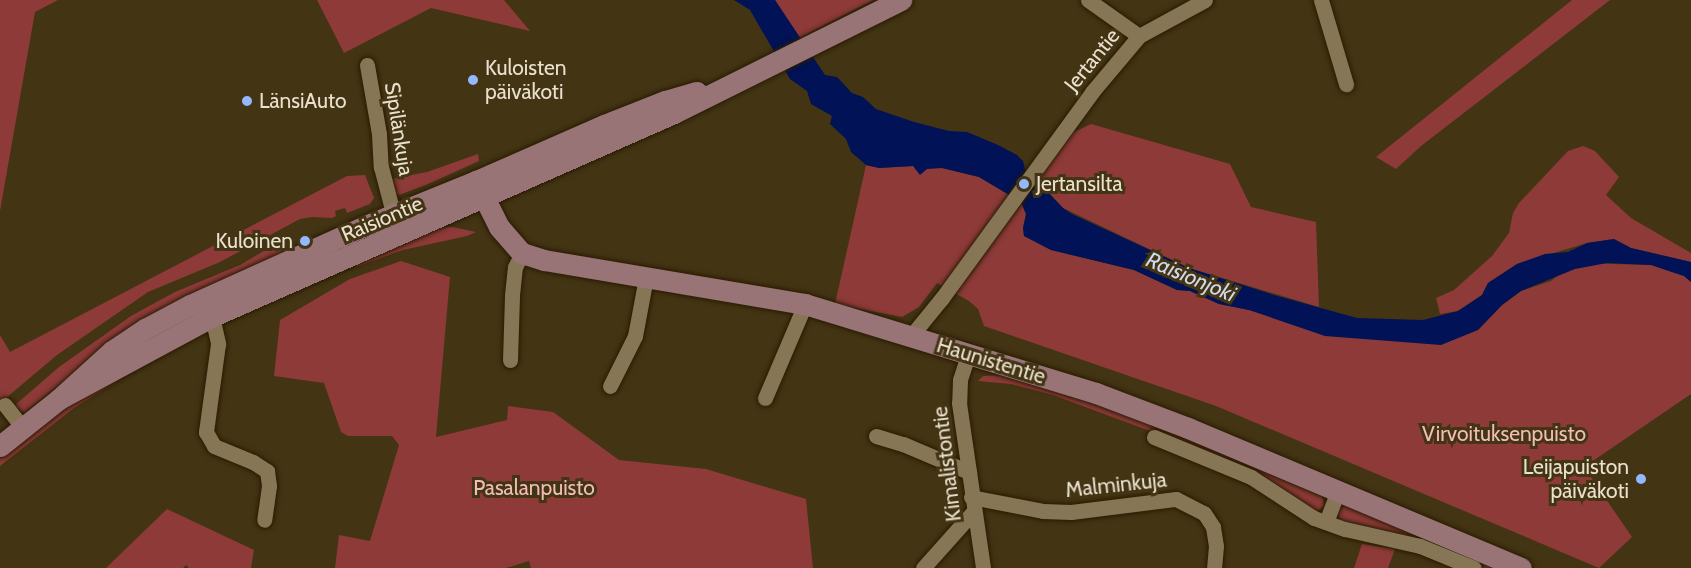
<!DOCTYPE html>
<meta charset="utf-8">
<style>
body{margin:0}
#map{position:relative;width:1691px;height:568px;overflow:hidden;background:#433414;font-family:Cabin,sans-serif}
div>[style]{position:absolute}
[style*='--x']{left:calc(var(--x)*1px);top:calc(var(--y)*1px);width:calc(var(--w)*1px);rotate:calc(var(--a)*1deg)}
.green>*{inset:0;background:#8d3a38}
.water>*{inset:0;background:#011256}
.roads{filter:drop-shadow(0 0 2px #291b00) drop-shadow(0 0 2px #291b00)}
.street>*{height:15px;margin:-7.5px;padding:0 7.5px;transform-origin:7.5px;border-radius:7.5px;background:#877655}
.secondary>*{height:21px;margin:-10.5px;padding:0 10.5px;transform-origin:10.5px;border-radius:10.5px;background:#987477}
.dots>*{width:16px;height:16px;translate:-50% -50%;box-sizing:border-box;border:3px solid #433414;border-radius:50%}
span{translate:-50% -50%;white-space:nowrap;text-align:center;line-height:1.15;-webkit-text-stroke:6px #433414;paint-order:stroke}
.street-label{font-size:21px;color:#e9e0ce}
.poi-label{font-size:21px;color:#e9e0ce}
.left{translate:0 -50%;text-align:left}
.right{translate:-100% -50%;text-align:right}
.park-label{font-size:21px;color:#f0bcb7}
.water-label{font-size:22px;color:#ced9ed;font-style:italic}
</style>
<div id="map">
<div class="green">
<i style="clip-path:polygon(0 0,58px 0,35px 12px,0 211px)"></i>
<i style="clip-path:polygon(317px 0,504px 0,530px 31px,431px 8px,344px 53px)"></i>
<i style="clip-path:polygon(775px 0,873px 0,799px 38px)"></i>
<i style="clip-path:polygon(1572px 0,1610px 0,1421px 146px,1396px 169px,1376px 157px)"></i>
<i style="clip-path:polygon(1091px 124px,1230px 164px,1251px 207px,1316px 222px,1319px 307px,1189px 268px,1063px 208px,1037px 179px,1070px 134px)"></i>
<i style="clip-path:polygon(1583px 146px,1595px 151px,1619px 177px,1606px 195px,1631px 218px,1691px 253px,1691px 262px,1631px 248px,1614px 239px,1587px 243px,1517px 264px,1488px 283px,1482px 295px,1458px 311px,1440px 314px,1436px 298px,1454px 290px,1492px 256px,1509px 233px,1513px 213px,1519px 203px,1568px 151px)"></i>
<i style="clip-path:polygon(478px 154px,479px 161px,428px 184px,399px 195px,395px 194px,391px 179px,427px 172px)"></i>
<i style="clip-path:polygon(866px 165px,879px 168px,913px 166px,942px 168px,979px 177px,1021px 202px,1026px 214px,1023px 228px,1024px 236px,1051px 250px,1134px 270px,1177px 290px,1190px 291px,1219px 304px,1249px 310px,1478px 330px,1502px 305px,1521px 291px,1551px 281px,1573px 263px,1651px 265px,1684px 276px,1691px 282px,1691px 394px,1584px 467px,1632px 537px,1599px 568px,1216px 406px,984px 326px,978px 309px,969px 301px,937px 283px,919px 307px,902px 317px,835px 304px)"></i>
<i style="clip-path:polygon(365px 175px,374px 198px,370px 204px,347px 213px,345px 208px,335px 211px,336px 216px,332px 218px,312px 217px,300px 219px,220px 262px,148px 292px,57px 355px,0 403px,0 335px,10px 352px,347px 176px)"></i>
<i style="clip-path:polygon(452px 227px,476px 232px,467px 236px,403px 250px,356px 267px,354px 264px,435px 229px)"></i>
<i style="clip-path:polygon(286px 238px,290px 246px,282px 252px,69px 377px,24px 413px,14px 406px,59px 367px,131px 316px,175px 292px,240px 265px)"></i>
<i style="clip-path:polygon(401px 261px,450px 277px,436px 437px,507px 420px,508px 406px,553px 412px,619px 460px,706px 469px,806px 499px,813px 568px,531px 568px,529px 561px,506px 568px,335px 568px,339px 535px,370px 541px,399px 445px,392px 436px,348px 436px,341px 432px,324px 383px,274px 376px,280px 320px,350px 279px)"></i>
<i style="clip-path:polygon(139px 367px,74px 408px,0 466px,0 458px,73px 402px)"></i>
<i style="clip-path:polygon(1008px 375px,1145px 419px,1322px 495px,1324px 505px,1315px 514px,1201px 450px,1053px 395px,1011px 384px,978px 381px,983px 376px)"></i>
<i style="clip-path:polygon(1345px 505px,1498px 568px,1484px 568px,1426px 544px,1341px 522px,1337px 512px)"></i>
<i style="clip-path:polygon(167px 509px,254px 550px,251px 568px,189px 568px,186px 565px,183px 568px,106px 568px)"></i>
<i style="clip-path:polygon(1362px 544px,1395px 549px,1388px 568px,1354px 568px)"></i>
</div>
<div class="water">
<i style="clip-path:polygon(734px 0,775px 0,825px 75px,837px 77px,852px 93px,863px 97px,876px 109px,914px 122px,949px 131px,967px 132px,998px 145px,1017px 155px,1023px 161px,1025px 169px,1063px 208px,1072px 214px,1189px 268px,1274px 295px,1357px 318px,1423px 320px,1458px 311px,1482px 295px,1488px 283px,1517px 264px,1545px 254px,1568px 252px,1587px 243px,1614px 239px,1631px 248px,1691px 262px,1691px 282px,1684px 276px,1651px 265px,1607px 263px,1575px 269px,1521px 291px,1502px 305px,1478px 330px,1441px 345px,1325px 336px,1249px 310px,1219px 304px,1190px 291px,1177px 290px,1134px 270px,1051px 250px,1024px 236px,1023px 228px,1026px 214px,1021px 202px,979px 177px,942px 168px,927px 169px,920px 175px,913px 166px,879px 168px,866px 165px,851px 152px,846px 139px,830px 124px,832px 116px,811px 104px,807px 91px,790px 79px,750px 10px)"></i>
</div>
<div class="roads">
<div class="street">
<i style="--x:1088;--y:0;--w:62;--a:35.2"></i>
<i style="--x:1321;--y:0;--w:88;--a:73.4"></i>
<i style="--x:367;--y:65;--w:70;--a:80.1"></i>
<i style="--x:379;--y:134;--w:33;--a:87"></i>
<i style="--x:381;--y:167;--w:59;--a:75.3"></i>
<i style="--x:210;--y:308;--w:37;--a:77"></i>
<i style="--x:218;--y:344;--w:89;--a:97.8"></i>
<i style="--x:206;--y:432;--w:16;--a:60"></i>
<i style="--x:214;--y:446;--w:42;--a:22.3"></i>
<i style="--x:253;--y:462;--w:17;--a:33"></i>
<i style="--x:267;--y:471;--w:15;--a:82"></i>
<i style="--x:269;--y:486;--w:34;--a:98"></i>
<i style="--x:911;--y:336;--w:49;--a:-50.8"></i>
<i style="--x:942;--y:298;--w:255;--a:-53.9"></i>
<i style="--x:1092;--y:92;--w:73;--a:-50"></i>
<i style="--x:1139;--y:36;--w:75;--a:-28.6"></i>
<i style="--x:968;--y:355;--w:26;--a:108"></i>
<i style="--x:960;--y:380;--w:23;--a:92"></i>
<i style="--x:959;--y:403;--w:167;--a:81.7"></i>
<i style="--x:510;--y:360;--w:65;--a:-88.2"></i>
<i style="--x:512;--y:295;--w:28;--a:-84"></i>
<i style="--x:515;--y:267;--w:16;--a:-63"></i>
<i style="--x:610;--y:386;--w:56;--a:-63.4"></i>
<i style="--x:635;--y:336;--w:60;--a:-79.4"></i>
<i style="--x:765;--y:398;--w:102;--a:-66.9"></i>
<i style="--x:5;--y:405;--w:29;--a:52"></i>
<i style="--x:876;--y:436;--w:28;--a:17"></i>
<i style="--x:903;--y:444;--w:72;--a:23"></i>
<i style="--x:1154;--y:437;--w:105;--a:22.4"></i>
<i style="--x:1251;--y:477;--w:75;--a:33.1"></i>
<i style="--x:1314;--y:518;--w:33;--a:20"></i>
<i style="--x:1345;--y:529;--w:77;--a:12.8"></i>
<i style="--x:1420;--y:546;--w:58;--a:22.2"></i>
<i style="--x:971;--y:497;--w:73;--a:11"></i>
<i style="--x:1043;--y:511;--w:28;--a:2"></i>
<i style="--x:1071;--y:512;--w:106;--a:-7.1"></i>
<i style="--x:1176;--y:499;--w:31;--a:27"></i>
<i style="--x:1204;--y:513;--w:17;--a:57"></i>
<i style="--x:1213;--y:527;--w:19;--a:81"></i>
<i style="--x:1216;--y:546;--w:22;--a:95"></i>
<i style="--x:1326;--y:522;--w:33;--a:-69"></i>
<i style="--x:923;--y:568;--w:75;--a:-48.2"></i>
</div>
<div class="secondary">
<i style="--x:476;--y:181;--w:51;--a:63.4"></i>
<i style="--x:499;--y:227;--w:35;--a:49"></i>
<i style="--x:522;--y:253;--w:23;--a:18"></i>
<i style="--x:544;--y:260;--w:265;--a:9.6"></i>
<i style="--x:805;--y:304;--w:304;--a:17"></i>
<i style="--x:1096;--y:393;--w:98;--a:20.8"></i>
<i style="--x:1188;--y:428;--w:361;--a:22.8"></i>
<i style="--x:59;--y:399;--w:175;--a:-28.3"></i>
<i style="--x:213;--y:316;--w:504;--a:-23.77"></i>
<i style="--x:674;--y:113;--w:254;--a:-26.5"></i>
<i style="--x:0;--y:446;--w:75;--a:-38.5"></i>
<i style="--x:59;--y:399;--w:72;--a:-42.2"></i>
<i style="--x:112;--y:351;--w:40;--a:-34"></i>
<i style="--x:145;--y:329;--w:51;--a:-28.1"></i>
<i style="--x:190;--y:305;--w:192;--a:-24.3"></i>
<i style="--x:365;--y:226;--w:120;--a:-22.1"></i>
<i style="--x:476;--y:181;--w:140;--a:-23.6"></i>
<i style="--x:604;--y:125;--w:66;--a:-21.5"></i>
<i style="--x:665;--y:101;--w:33;--a:-16"></i>
</div>
</div>
<div class="dots">
<i style="left:473px;top:80px;background:#94b7fd"></i>
<i style="left:247px;top:101px;background:#94b7fd"></i>
<i style="left:1024px;top:184px;background:#94b7fd"></i>
<i style="left:305px;top:241px;background:#94b7fd"></i>
<i style="left:1641px;top:479px;background:#94b7fd"></i>
</div>
<div class="street-label">
<span style="left:1092px;top:60px;rotate:-51deg">Jertantie</span>
<span style="left:399px;top:129px;rotate:81deg">Sipilänkuja</span>
<span style="left:382px;top:219px;rotate:-23deg">Raisiontie</span>
<span style="left:991px;top:361px;rotate:17deg">Haunistentie</span>
<span style="left:947px;top:464px;rotate:-97deg">Kimalistontie</span>
<span style="left:1116px;top:485px;rotate:-6deg">Malminkuja</span>
</div>
<div class="poi-label">
<span class="left" style="left:485px;top:80px">Kuloisten<br>päiväkoti</span>
<span class="left" style="left:259px;top:101px">LänsiAuto</span>
<span class="left" style="left:1036px;top:184px">Jertansilta</span>
<span class="right" style="left:293px;top:241px">Kuloinen</span>
<span class="right" style="left:1629px;top:479px">Leijapuiston<br>päiväkoti</span>
</div>
<div class="park-label">
<span style="left:1504px;top:434px">Virvoituksenpuisto</span>
<span style="left:534px;top:488px">Pasalanpuisto</span>
</div>
<div class="water-label">
<span style="left:1191px;top:277px;rotate:23deg">Raisionjoki</span>
</div>
</div>
